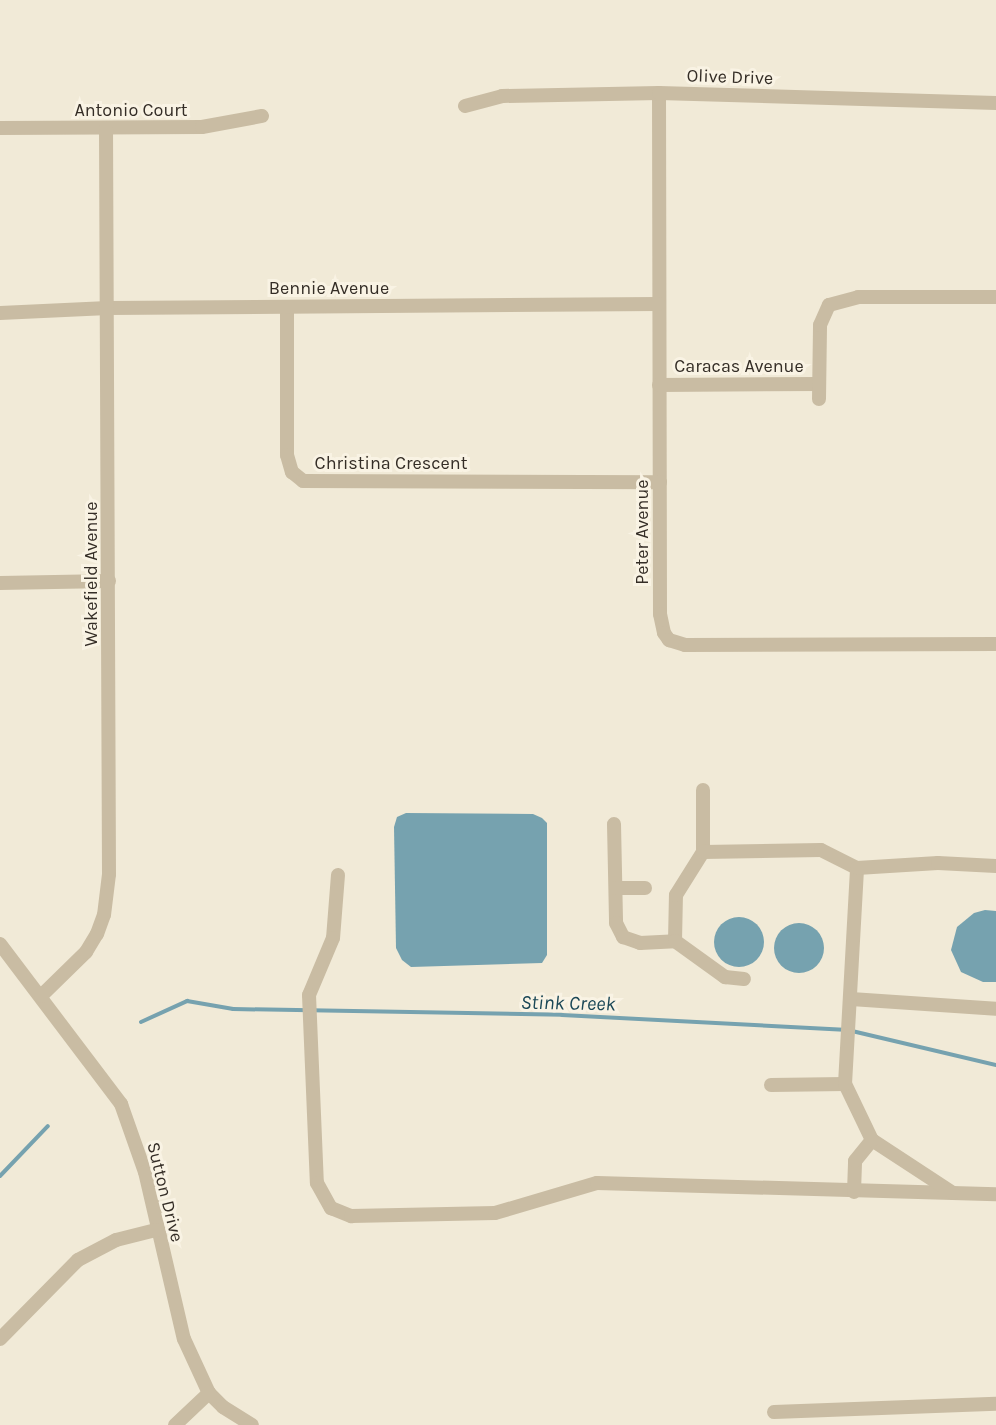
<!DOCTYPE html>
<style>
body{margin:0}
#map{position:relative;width:996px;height:1425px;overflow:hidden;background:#f1ead7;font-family:Karla,sans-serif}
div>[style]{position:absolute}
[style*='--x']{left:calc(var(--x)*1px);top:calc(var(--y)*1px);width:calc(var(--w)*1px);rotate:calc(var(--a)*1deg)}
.water>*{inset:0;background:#76a2af}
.round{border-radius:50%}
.stream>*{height:4px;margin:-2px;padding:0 2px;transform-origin:2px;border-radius:2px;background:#76a2af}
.minor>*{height:14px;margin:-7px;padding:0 7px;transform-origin:7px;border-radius:7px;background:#c9bca3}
span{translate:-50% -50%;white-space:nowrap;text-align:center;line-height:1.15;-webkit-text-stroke:6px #f9f3e4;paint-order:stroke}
.street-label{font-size:18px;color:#342d26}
.water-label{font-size:20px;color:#1a4756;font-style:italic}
</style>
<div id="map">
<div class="water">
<i style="clip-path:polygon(406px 813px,533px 814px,542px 818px,547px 823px,547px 955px,542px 963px,411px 967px,402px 960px,396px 948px,394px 827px,397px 817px)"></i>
<i style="clip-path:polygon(985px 910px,996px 911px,996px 982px,983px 982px,961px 972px,951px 950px,957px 927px,974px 913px)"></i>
<i class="round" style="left:714px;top:917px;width:50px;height:50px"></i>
<i class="round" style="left:774px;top:923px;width:50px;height:50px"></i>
</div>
<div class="stream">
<i style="--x:141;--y:1022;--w:51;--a:-24.5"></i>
<i style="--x:187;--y:1001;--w:47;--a:9.9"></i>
<i style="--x:233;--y:1009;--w:329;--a:1"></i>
<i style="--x:562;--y:1015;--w:282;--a:3"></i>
<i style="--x:852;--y:1031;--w:148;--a:13.3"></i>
<i style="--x:0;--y:1176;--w:69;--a:-46.2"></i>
</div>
<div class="minor">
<i style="--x:659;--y:93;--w:521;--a:89.89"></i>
<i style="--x:660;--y:614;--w:19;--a:78"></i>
<i style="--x:664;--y:633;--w:9;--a:54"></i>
<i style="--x:669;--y:640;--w:17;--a:17"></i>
<i style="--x:685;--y:645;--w:311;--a:-0.2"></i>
<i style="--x:465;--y:106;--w:38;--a:-15"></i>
<i style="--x:502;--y:96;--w:157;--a:-1.1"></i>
<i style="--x:659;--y:93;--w:337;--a:1.7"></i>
<i style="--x:0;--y:128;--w:202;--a:-0.3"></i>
<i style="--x:202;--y:127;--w:61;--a:-10.4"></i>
<i style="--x:287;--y:307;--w:148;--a:90"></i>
<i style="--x:287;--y:455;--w:18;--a:74"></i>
<i style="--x:292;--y:472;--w:14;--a:39"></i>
<i style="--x:303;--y:481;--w:357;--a:0.2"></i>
<i style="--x:0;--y:313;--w:108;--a:-2.7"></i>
<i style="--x:108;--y:308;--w:550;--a:-0.42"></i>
<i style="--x:659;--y:385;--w:160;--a:-0.4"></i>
<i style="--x:819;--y:399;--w:74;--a:-89.2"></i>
<i style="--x:820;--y:325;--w:22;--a:-66"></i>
<i style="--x:829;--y:305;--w:30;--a:-15"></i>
<i style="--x:858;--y:297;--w:138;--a:0"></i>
<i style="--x:0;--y:583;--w:109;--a:-1.1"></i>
<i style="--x:703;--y:790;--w:62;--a:90"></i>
<i style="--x:614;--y:824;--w:99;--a:88.8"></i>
<i style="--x:616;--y:923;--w:16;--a:63"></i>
<i style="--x:623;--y:937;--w:18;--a:19"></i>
<i style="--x:640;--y:943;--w:35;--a:-3"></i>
<i style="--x:675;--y:941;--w:46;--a:-88.8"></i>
<i style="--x:676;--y:895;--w:51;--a:-57.9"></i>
<i style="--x:703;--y:852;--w:118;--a:-1"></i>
<i style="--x:821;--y:850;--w:40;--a:26.6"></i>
<i style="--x:338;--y:875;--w:63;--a:94.5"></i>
<i style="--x:333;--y:938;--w:62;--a:112.8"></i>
<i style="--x:309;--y:995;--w:188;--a:87.6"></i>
<i style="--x:317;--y:1183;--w:29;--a:61"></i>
<i style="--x:331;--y:1208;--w:22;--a:22"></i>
<i style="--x:351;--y:1216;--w:144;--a:-1.2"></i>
<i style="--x:495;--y:1213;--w:106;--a:-16.4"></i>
<i style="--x:597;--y:1183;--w:399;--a:1.6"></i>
<i style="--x:616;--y:888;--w:29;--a:0"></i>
<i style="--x:675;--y:941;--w:62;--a:35.8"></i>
<i style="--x:725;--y:977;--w:19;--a:6"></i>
<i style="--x:0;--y:944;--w:201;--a:52.9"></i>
<i style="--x:121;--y:1104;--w:72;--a:70.6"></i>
<i style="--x:145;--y:1172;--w:171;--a:76.9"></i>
<i style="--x:184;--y:1339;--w:60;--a:65.2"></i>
<i style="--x:209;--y:1393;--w:20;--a:45"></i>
<i style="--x:223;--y:1407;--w:34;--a:32"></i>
<i style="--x:41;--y:996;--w:63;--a:-44.4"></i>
<i style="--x:86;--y:952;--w:21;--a:-59"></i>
<i style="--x:97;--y:934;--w:20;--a:-70"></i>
<i style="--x:104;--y:915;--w:41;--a:-83"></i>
<i style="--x:109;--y:874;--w:746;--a:-90.23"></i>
<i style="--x:851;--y:999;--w:145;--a:3.9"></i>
<i style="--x:771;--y:1085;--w:74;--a:-0.8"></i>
<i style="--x:854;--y:1192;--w:31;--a:-88"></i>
<i style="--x:855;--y:1161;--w:27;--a:-51"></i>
<i style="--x:953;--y:1193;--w:97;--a:-146.8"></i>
<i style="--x:872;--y:1140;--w:62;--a:-115.7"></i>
<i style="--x:845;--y:1084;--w:216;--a:-86.8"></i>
<i style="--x:857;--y:868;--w:81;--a:-3.5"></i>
<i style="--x:938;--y:863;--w:58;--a:3"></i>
<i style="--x:0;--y:1339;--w:111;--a:-45.4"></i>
<i style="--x:78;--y:1260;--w:43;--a:-27.8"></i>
<i style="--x:116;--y:1240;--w:41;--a:-14"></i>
<i style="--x:774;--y:1412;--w:222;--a:-2.1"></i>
<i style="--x:175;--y:1425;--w:47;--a:-43.3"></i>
</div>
<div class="street-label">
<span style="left:730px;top:77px;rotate:2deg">Olive Drive</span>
<span style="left:131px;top:110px">Antonio Court</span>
<span style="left:329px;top:288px">Bennie Avenue</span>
<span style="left:739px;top:366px">Caracas Avenue</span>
<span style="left:391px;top:463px">Christina Crescent</span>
<span style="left:642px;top:532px;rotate:-90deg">Peter Avenue</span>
<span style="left:91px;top:574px;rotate:-90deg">Wakefield Avenue</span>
<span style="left:165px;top:1192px;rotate:76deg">Sutton Drive</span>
</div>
<div class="water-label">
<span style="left:568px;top:1003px;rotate:1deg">Stink Creek</span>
</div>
</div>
